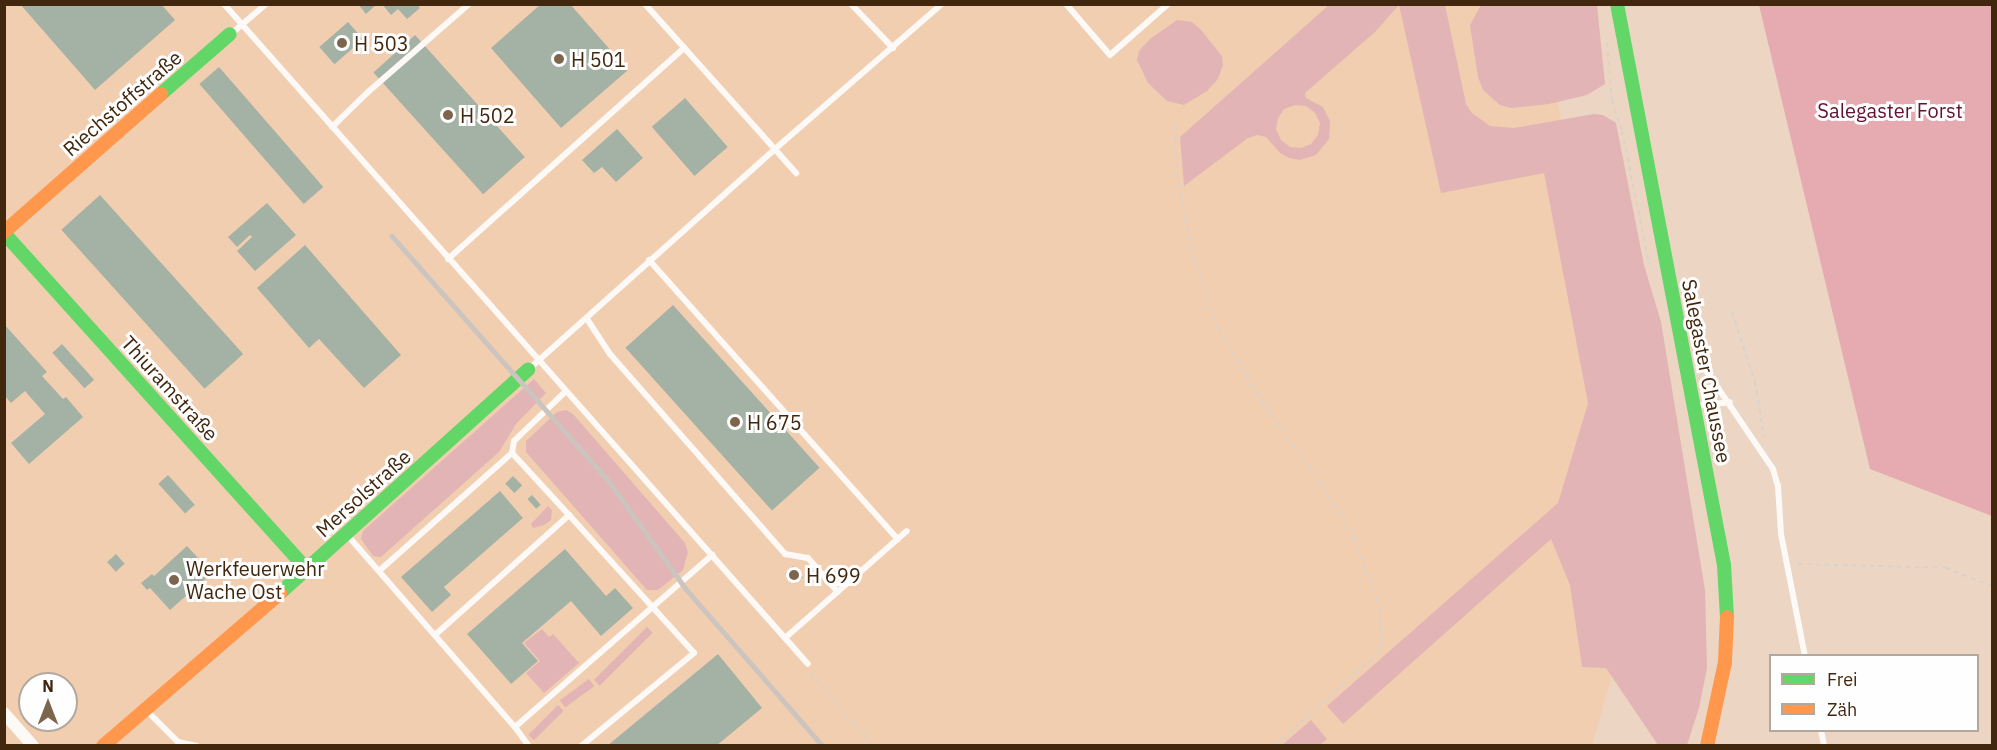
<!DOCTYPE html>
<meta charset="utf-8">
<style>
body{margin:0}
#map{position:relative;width:1997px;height:750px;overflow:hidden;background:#ecd5c2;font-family:"IBM Plex Sans",sans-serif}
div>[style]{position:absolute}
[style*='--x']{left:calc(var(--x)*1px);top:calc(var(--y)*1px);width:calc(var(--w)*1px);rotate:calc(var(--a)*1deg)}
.built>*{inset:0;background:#f2ceb1}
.green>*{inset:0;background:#e2b4b5;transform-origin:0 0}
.forest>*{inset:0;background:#e6abb0}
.building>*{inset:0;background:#a4b2a6;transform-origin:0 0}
.path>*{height:2px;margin-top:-1px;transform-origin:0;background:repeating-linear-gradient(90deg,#d9d2cb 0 4.5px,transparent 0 9px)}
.lane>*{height:6px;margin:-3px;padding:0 3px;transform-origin:3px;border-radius:3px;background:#fcf9f6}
.street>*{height:12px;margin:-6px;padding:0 6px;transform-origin:6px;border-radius:6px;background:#fcf9f6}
.fast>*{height:14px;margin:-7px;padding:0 7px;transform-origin:7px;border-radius:7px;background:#63d668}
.slow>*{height:14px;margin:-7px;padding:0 7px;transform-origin:7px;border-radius:7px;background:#ff974d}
.rail>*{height:4.5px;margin:-2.25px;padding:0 2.25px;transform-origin:2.25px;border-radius:2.25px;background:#ccc4be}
.dots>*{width:16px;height:16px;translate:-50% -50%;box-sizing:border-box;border:3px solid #fefefe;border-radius:50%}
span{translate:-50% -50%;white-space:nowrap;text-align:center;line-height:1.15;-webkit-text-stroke:6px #fefefe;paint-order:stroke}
.poi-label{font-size:20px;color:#41270d}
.left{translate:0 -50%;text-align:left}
.street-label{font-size:20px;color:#41270d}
.park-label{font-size:20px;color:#621332}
.frame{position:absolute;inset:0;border:6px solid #41270d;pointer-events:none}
.legend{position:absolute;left:1769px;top:654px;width:210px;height:78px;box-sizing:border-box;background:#fefefe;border:2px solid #b2a89e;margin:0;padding:8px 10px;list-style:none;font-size:18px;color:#41270d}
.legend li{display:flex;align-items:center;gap:12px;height:30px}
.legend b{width:30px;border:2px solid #b2a89e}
.north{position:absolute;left:18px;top:672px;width:60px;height:60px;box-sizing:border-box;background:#fefefe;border:2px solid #b2a89e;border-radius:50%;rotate:0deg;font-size:16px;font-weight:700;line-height:24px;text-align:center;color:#41270d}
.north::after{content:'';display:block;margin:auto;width:21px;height:27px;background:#7d644c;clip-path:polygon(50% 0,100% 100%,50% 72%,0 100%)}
</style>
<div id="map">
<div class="built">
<i style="clip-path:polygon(evenodd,4px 5px,1539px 5px,1616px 403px,1641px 577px,1592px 745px,5px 745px,4px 5px,30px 684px,66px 684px,66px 720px,30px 720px,30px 684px)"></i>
</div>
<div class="green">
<i style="clip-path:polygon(evenodd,1330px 4px,1445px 5px,1466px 104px,1472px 113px,1490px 126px,1514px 128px,1594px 114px,1603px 115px,1616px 123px,1644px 265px,1661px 322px,1705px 590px,1707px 668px,1699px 708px,1687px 745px,1658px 745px,1606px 668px,1582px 667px,1570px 585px,1551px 539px,1343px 724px,1327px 706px,1558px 503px,1588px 403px,1544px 173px,1441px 193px,1399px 5px,1375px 32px,1305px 93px,1306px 98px,1323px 107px,1330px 121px,1329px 139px,1316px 155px,1300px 160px,1289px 158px,1280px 153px,1266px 137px,1257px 135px,1248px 138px,1184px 186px,1180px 137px,1330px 4px,1295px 105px,1306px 106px,1315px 113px,1320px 123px,1318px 135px,1311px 144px,1301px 148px,1290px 147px,1281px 140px,1276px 129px,1278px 118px,1284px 109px,1295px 105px)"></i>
<i style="clip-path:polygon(1481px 5px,1597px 5px,1605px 84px,1587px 95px,1549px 104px,1511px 108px,1500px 105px,1483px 90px,1478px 77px,1470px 25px)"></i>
<i style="clip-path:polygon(1177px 20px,1192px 22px,1201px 30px,1222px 56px,1223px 65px,1218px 79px,1207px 91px,1184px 105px,1167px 101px,1148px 83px,1137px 60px,1139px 51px,1150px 39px)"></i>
<i style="clip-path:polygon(534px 379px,546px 393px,516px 424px,499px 452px,381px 557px,373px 556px,361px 539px,363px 531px)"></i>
<i style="clip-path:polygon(566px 410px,573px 414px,685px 543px,688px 552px,683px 570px,658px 590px,647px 590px,526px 452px,526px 441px,557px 412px)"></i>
<i style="clip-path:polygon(548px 506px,552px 510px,551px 520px,544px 525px,533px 528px,531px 524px)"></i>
<i style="left:647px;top:627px;width:8px;height:75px;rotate:45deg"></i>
<i style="clip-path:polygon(542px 629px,549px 637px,553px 634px,579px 663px,544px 693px,526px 673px,540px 661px,524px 643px)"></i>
<i style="left:589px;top:679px;width:9px;height:36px;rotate:54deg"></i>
<i style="left:558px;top:705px;width:8px;height:42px;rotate:45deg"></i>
<i style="clip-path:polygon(1311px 720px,1327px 739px,1320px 745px,1282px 745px)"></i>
</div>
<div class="forest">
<i style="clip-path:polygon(1759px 5px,1992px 5px,1992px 516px,1870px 469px)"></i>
</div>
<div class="building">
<i style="clip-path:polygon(20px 4px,161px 4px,175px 20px,95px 90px)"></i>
<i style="clip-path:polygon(358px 4px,377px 4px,366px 14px)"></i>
<i style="clip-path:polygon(382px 4px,417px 4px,420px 8px,407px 19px,398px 9px,391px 15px)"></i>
<i style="clip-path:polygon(541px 4px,570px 4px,628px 70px,561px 128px,491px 48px)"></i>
<i style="left:348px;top:22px;width:23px;height:38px;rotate:49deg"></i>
<i style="left:415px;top:35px;width:164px;height:56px;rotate:48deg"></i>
<i style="left:219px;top:67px;width:159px;height:26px;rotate:49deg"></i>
<i style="left:685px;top:98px;width:65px;height:44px;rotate:49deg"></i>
<i style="clip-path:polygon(617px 129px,643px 158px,616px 182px,602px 167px,594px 173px,582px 160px)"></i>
<i style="left:100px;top:195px;width:214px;height:52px;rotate:48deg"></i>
<i style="clip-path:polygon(267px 203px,296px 235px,255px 271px,237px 251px,252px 237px,250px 235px,237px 247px,228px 237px)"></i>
<i style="clip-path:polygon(305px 245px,401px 355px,364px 388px,319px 339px,309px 348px,257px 288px)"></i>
<i style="left:673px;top:305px;width:219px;height:64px;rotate:48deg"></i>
<i style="clip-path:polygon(4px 324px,47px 372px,42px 376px,63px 399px,66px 397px,83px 417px,29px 464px,11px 443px,45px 414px,25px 391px,11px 403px,4px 395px)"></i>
<i style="left:62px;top:344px;width:48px;height:13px;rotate:48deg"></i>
<i style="left:168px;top:475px;width:40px;height:13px;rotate:48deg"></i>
<i style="left:513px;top:476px;width:13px;height:11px;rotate:45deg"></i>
<i style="clip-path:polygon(500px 491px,523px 518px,444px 587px,451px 595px,432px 612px,401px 577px)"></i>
<i style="left:532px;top:495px;width:13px;height:6px;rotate:48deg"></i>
<i style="clip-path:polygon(187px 546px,212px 573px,170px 610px,150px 588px,147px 590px,141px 583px,152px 574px,154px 576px)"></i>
<i style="clip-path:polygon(565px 549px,606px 596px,615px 588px,633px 608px,601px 636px,571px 601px,522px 643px,538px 661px,511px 684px,467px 634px)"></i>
<i style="left:116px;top:554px;width:13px;height:12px;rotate:48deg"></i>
<i style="left:793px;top:566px;width:15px;height:10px;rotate:48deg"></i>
<i style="clip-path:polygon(718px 654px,762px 708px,716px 746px,607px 746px)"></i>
</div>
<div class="path">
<i style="--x:1607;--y:43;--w:57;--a:85"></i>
<i style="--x:1612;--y:100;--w:33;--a:72"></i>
<i style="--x:1622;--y:131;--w:136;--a:78.5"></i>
<i style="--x:1177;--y:126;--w:11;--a:100"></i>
<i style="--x:1175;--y:137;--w:46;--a:86.3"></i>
<i style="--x:1178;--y:183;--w:75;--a:78.4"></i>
<i style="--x:1193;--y:256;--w:77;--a:70.4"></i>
<i style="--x:1219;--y:329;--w:73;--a:59.6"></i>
<i style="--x:1256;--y:392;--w:109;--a:54.7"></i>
<i style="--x:1319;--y:481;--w:67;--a:58.4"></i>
<i style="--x:1354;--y:538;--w:75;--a:69.6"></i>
<i style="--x:1380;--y:608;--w:34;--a:87"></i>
<i style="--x:1382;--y:642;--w:20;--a:120"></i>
<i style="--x:1372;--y:659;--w:131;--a:138.4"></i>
<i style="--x:1732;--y:312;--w:74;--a:71.8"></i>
<i style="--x:1755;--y:382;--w:56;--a:80.7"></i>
<i style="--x:1798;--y:564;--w:148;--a:1.5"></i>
<i style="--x:1946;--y:568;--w:49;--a:21.4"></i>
<i style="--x:810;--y:673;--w:96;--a:49.2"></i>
</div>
<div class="lane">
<i style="--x:224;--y:4;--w:881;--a:48.5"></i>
<i style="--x:645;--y:4;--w:227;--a:48.2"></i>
<i style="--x:851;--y:4;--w:61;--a:46.3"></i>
<i style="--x:1066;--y:4;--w:67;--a:49.2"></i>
<i style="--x:1110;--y:55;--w:77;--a:-41.3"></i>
<i style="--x:232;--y:33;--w:45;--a:-40.5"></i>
<i style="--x:332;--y:127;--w:50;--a:-44.2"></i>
<i style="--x:368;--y:92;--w:134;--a:-41.1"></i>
<i style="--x:448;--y:259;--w:317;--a:-41.8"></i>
<i style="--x:649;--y:260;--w:374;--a:48.3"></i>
<i style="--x:587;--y:319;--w:42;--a:56.7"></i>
<i style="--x:610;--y:354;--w:266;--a:48.8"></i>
<i style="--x:785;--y:554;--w:23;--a:10"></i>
<i style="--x:808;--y:558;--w:45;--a:48.6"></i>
<i style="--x:1701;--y:363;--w:128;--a:55.8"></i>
<i style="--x:1773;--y:469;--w:18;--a:74"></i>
<i style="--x:1778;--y:486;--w:48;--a:86.4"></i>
<i style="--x:1781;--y:534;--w:124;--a:78.9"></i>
<i style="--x:529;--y:369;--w:330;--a:-41.8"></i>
<i style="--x:775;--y:149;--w:221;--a:-41"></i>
<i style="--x:566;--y:391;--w:72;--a:136.1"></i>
<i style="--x:514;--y:441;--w:12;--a:99"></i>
<i style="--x:512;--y:453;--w:84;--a:47.4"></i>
<i style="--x:1694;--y:406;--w:36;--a:-6"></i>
<i style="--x:349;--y:537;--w:252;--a:48.9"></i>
<i style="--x:515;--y:727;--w:262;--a:-41.1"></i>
<i style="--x:379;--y:571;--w:178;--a:-41.6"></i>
<i style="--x:435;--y:635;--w:180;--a:-41.8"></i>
<i style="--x:569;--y:515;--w:186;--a:47.8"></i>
<i style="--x:694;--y:653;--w:146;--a:140.5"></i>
<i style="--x:785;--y:638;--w:162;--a:-41.3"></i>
<i style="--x:148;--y:712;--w:42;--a:45"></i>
<i style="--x:178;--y:742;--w:19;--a:12"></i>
<i style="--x:515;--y:727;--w:24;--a:54"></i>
<i style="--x:1821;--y:730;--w:16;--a:79"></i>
</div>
<div class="street">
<i style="--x:4;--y:713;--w:44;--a:48.7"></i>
</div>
<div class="fast">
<i style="--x:1617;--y:4;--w:571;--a:79.2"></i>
<i style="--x:1724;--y:565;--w:52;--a:86.7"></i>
<i style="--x:161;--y:94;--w:91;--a:-41"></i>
<i style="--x:4;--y:233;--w:453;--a:48"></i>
<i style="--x:280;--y:593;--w:334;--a:-42"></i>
</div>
<div class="slow">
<i style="--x:4;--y:232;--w:209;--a:-41.3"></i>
<i style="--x:103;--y:746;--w:234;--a:-40.8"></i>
<i style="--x:1707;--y:746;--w:86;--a:-77.9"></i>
<i style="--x:1725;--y:662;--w:45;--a:-87.5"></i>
</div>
<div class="rail">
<i style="--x:392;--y:236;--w:326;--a:48.5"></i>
<i style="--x:608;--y:480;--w:134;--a:54.4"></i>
<i style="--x:686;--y:589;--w:208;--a:48.9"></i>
</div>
<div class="dots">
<i style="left:342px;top:43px;background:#7d644c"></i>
<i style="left:559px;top:59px;background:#7d644c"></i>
<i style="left:448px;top:115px;background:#7d644c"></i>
<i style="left:735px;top:422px;background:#7d644c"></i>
<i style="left:794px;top:575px;background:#7d644c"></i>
<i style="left:174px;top:580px;background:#7d644c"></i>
</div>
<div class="poi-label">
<span class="left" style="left:354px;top:43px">H 503</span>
<span class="left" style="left:571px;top:59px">H 501</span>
<span class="left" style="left:460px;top:115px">H 502</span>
<span class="left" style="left:747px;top:422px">H 675</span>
<span class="left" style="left:186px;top:580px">Werkfeuerwehr<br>Wache Ost</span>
<span class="left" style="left:806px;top:575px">H 699</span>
</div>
<div class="street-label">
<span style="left:122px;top:103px;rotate:-41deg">Riechstoffstraße</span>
<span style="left:1707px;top:371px;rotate:79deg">Salegaster Chaussee</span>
<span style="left:170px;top:388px;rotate:48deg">Thiuramstraße</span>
<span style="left:363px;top:493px;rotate:-42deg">Mersolstraße</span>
</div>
<div class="park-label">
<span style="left:1890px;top:110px">Salegaster Forst</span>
</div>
<div class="frame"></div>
<ul class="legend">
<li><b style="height:8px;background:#63d668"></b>Frei</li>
<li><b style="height:8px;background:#ff974d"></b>Zäh</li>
</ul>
<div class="north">N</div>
</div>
